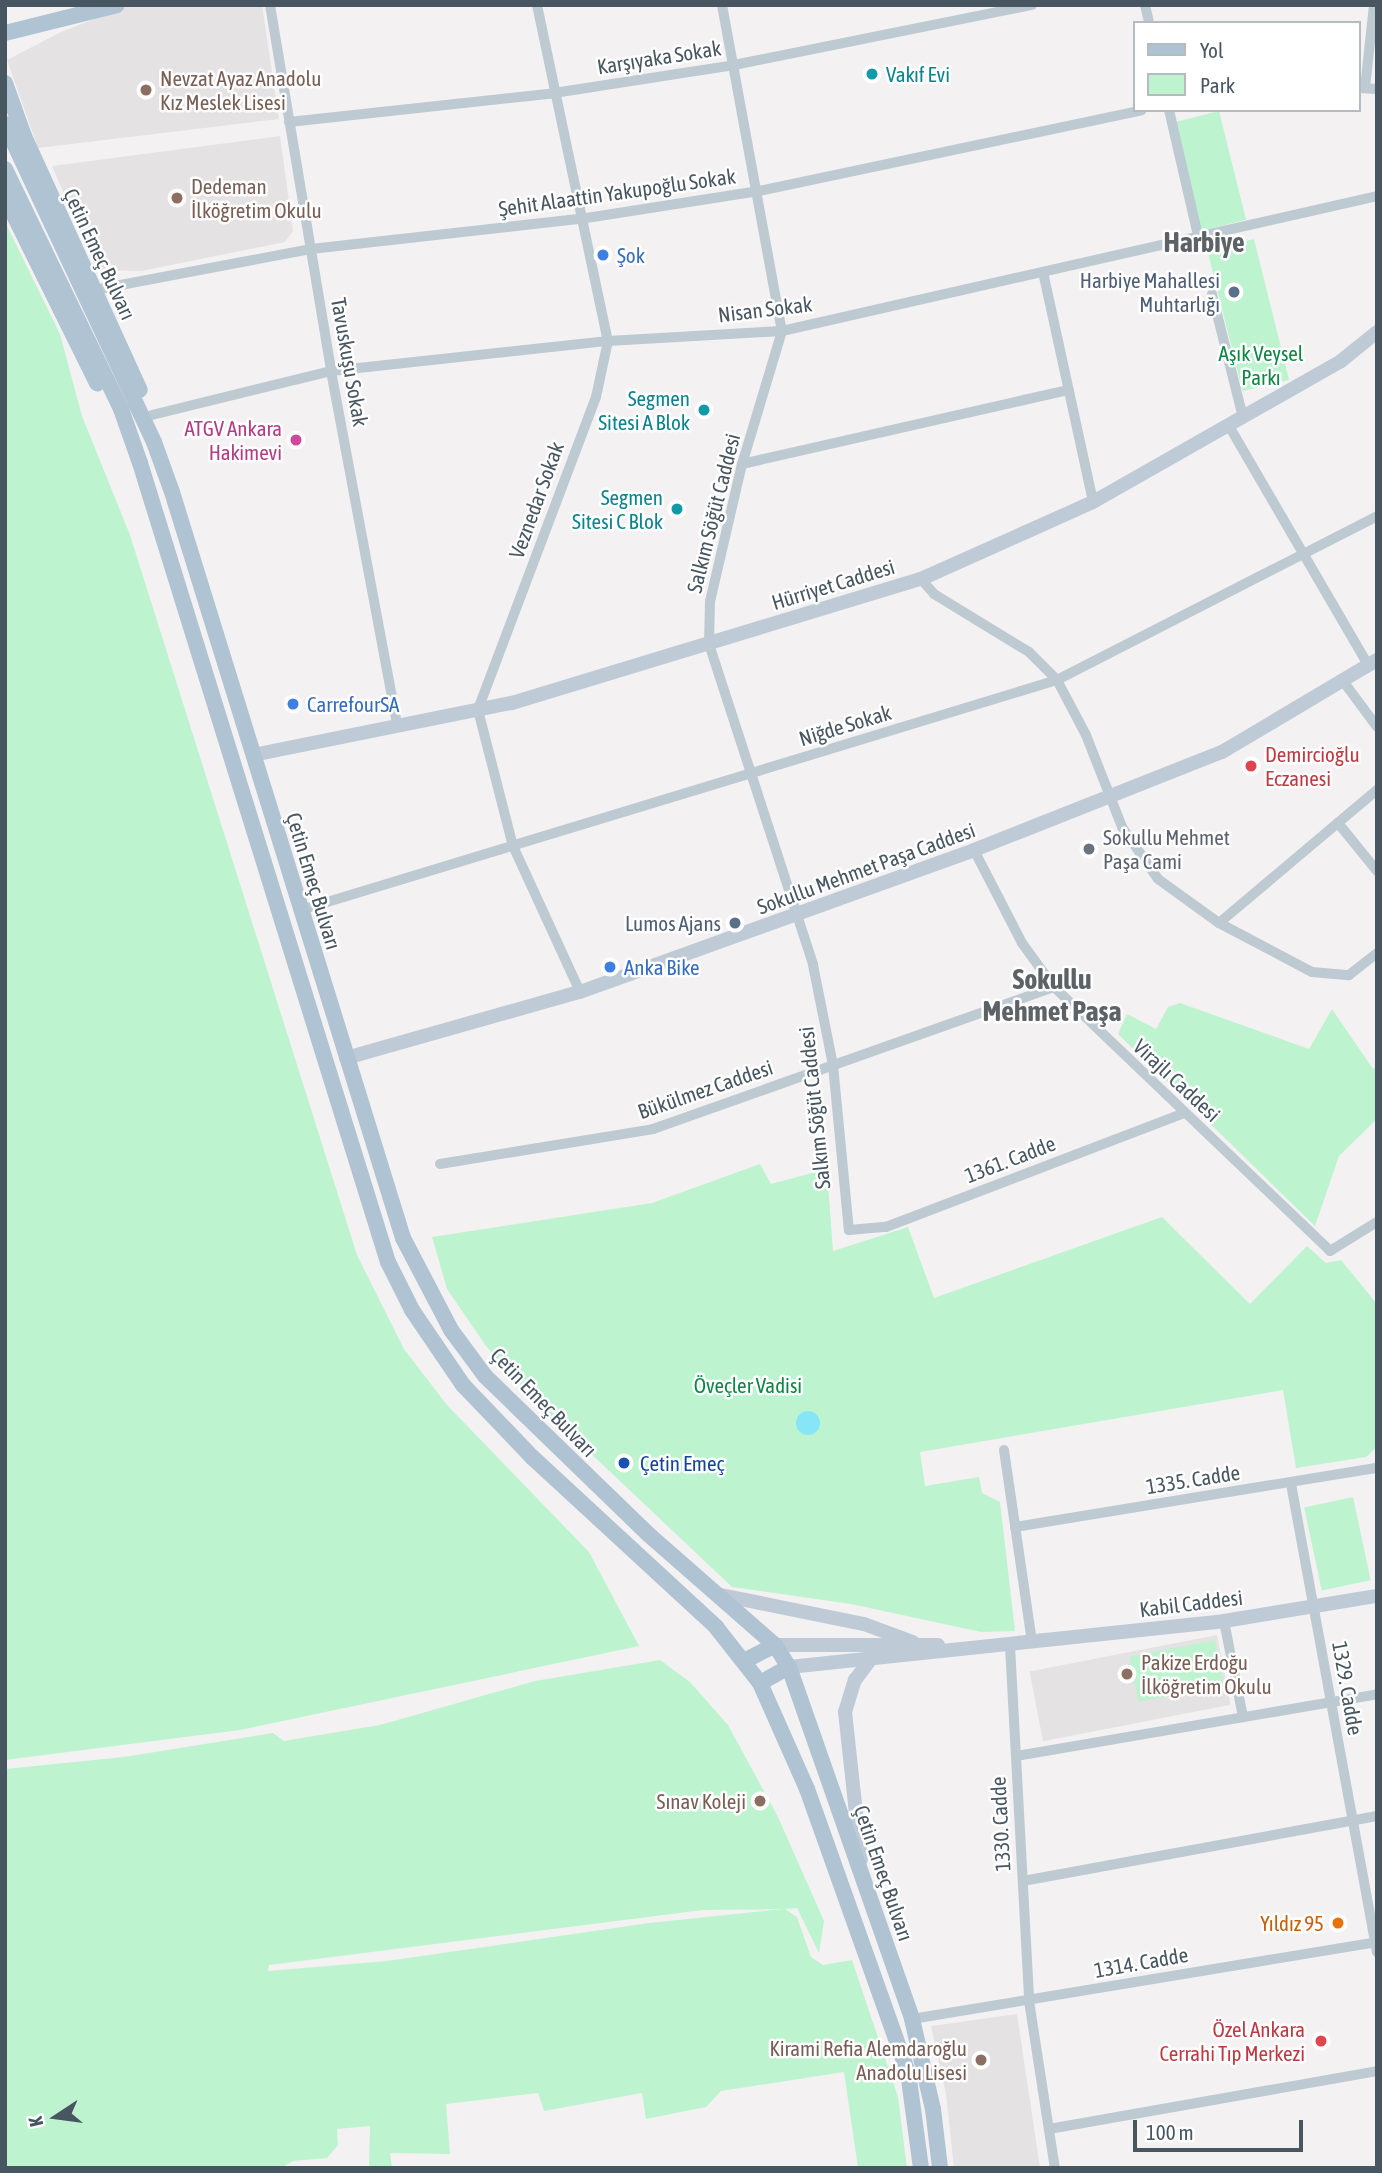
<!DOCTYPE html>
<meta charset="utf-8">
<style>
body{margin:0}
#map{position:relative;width:1382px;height:2173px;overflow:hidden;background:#f4f1f2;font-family:"Asap Condensed",sans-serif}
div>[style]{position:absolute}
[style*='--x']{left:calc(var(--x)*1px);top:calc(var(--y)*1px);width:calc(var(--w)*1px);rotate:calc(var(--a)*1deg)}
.education>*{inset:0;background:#e5e2e4;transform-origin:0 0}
.green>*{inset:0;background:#bdf4cf;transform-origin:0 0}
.water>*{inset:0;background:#86e5f6}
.round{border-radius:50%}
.street>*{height:10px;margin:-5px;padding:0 5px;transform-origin:5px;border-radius:5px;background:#becad2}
.secondary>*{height:14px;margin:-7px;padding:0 7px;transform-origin:7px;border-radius:7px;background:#becbd7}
.primary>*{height:16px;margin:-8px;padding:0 8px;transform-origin:8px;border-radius:8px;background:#afc3d3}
.dots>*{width:19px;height:19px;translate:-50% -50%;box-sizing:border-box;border:4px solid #fff;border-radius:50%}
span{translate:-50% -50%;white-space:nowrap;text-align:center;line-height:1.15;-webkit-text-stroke:5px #fff;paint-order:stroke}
.street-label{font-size:21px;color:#475661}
.culture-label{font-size:21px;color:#0d838f}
.left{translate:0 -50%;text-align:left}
.right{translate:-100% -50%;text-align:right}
.education-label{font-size:21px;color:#785e54}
.shop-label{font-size:21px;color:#366cbe}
.service-label{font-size:21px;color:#4e5e75}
.park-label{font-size:21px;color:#0e8743}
.hotel-label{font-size:21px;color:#b23c85}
.health-label{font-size:21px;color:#be3a42}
.worship-label{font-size:21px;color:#5b616d}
.transit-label{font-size:21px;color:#164399}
.food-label{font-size:21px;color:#c56008}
.district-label{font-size:28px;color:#5d6267;font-weight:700}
.frame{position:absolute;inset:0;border:7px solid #475661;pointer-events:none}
.legend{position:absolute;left:1133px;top:21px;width:228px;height:91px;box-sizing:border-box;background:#fff;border:2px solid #b5bbc0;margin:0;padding:9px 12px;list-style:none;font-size:21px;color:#475661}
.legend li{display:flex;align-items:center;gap:14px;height:35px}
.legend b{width:35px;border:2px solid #b5bbc0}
.north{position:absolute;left:21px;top:2082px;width:70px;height:70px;-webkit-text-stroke:5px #fff;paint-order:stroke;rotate:257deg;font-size:19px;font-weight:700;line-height:28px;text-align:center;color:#475661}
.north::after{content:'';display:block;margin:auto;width:24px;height:32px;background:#475661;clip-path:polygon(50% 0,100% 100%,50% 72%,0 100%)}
.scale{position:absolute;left:1133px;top:2120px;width:170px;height:32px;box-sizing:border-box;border:4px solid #475661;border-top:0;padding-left:9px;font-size:21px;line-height:24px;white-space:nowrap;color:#475661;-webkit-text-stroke:5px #fff;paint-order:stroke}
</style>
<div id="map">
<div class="education">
<i style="clip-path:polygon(131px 5px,262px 5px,279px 119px,38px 148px,7px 60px,61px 32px)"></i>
<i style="clip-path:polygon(280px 136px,293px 231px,285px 242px,141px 271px,97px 270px,52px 166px)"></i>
<i style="left:1217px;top:1635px;width:71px;height:191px;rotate:79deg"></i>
<i style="clip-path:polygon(1017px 2014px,1040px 2168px,954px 2168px,946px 2094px,931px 2026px)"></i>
</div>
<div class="green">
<i style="left:1219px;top:111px;width:112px;height:46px;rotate:76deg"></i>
<i style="clip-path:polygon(5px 222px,60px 334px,82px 416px,130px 535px,357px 1255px,404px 1349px,447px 1405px,589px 1552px,639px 1646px,240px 1730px,5px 1760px)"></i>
<i style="left:1254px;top:239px;width:145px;height:48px;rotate:76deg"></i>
<i style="clip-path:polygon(1180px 1003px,1309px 1049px,1332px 1009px,1373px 1069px,1377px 1066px,1377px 1119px,1339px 1156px,1315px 1226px,1118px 1034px,1127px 1014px,1156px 1029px,1168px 1007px)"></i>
<i style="clip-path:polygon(760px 1164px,771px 1184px,827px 1169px,833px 1251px,908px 1227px,934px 1298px,1162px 1217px,1250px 1304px,1307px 1246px,1326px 1263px,1341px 1260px,1377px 1304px,1377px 1447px,1366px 1457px,1296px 1468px,1283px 1390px,920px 1452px,925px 1486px,979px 1477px,982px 1493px,1000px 1502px,1015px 1631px,981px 1632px,851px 1604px,732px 1587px,530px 1396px,486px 1346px,447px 1289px,432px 1237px,652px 1203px)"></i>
<i style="left:1353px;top:1497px;width:85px;height:50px;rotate:78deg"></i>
<i style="left:1215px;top:1640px;width:46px;height:87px;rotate:79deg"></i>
<i style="clip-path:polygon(evenodd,660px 1660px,690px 1682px,728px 1725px,778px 1817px,824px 1921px,819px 1953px,797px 1908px,785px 1909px,797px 1917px,811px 1957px,823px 1965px,852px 1960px,898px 2097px,907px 2168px,858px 2168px,844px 2072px,721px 2091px,706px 2107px,646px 2119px,642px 2093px,544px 2111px,538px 2093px,446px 2104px,450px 2154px,390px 2153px,392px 2168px,369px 2168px,370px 2126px,337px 2129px,338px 2145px,327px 2158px,293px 2161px,281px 2168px,5px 2168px,5px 1769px,124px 1757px,273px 1733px,284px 1741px,380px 1725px,535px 1681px,660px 1660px,783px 1909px,649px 1923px,387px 1961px,268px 1971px,269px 1965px,703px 1910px,783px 1909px)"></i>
</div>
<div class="water">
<i class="round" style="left:796px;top:1411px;width:24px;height:24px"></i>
</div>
<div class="street">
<i style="--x:270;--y:5;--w:371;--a:80.5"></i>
<i style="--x:331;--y:371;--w:359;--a:79.4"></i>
<i style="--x:537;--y:5;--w:343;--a:78.1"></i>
<i style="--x:608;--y:341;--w:57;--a:102.1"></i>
<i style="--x:596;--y:397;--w:335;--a:110.7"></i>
<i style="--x:478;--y:710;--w:140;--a:75.6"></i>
<i style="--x:513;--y:846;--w:161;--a:65.3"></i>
<i style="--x:722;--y:5;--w:331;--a:79.6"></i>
<i style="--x:782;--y:331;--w:139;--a:106.7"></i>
<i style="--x:742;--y:464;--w:141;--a:103.1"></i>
<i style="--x:710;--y:601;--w:43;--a:91.3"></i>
<i style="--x:709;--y:644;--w:337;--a:72"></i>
<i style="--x:813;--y:965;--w:102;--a:78.7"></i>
<i style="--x:833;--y:1065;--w:166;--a:84.5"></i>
<i style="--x:849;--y:1230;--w:37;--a:-5"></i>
<i style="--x:886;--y:1227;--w:319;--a:-20.9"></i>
<i style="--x:1145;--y:5;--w:18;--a:77"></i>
<i style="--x:1360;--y:88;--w:17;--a:3"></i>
<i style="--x:1365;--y:88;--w:83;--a:-83.8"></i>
<i style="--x:1169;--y:110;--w:129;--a:77"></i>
<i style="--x:289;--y:122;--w:267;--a:-6.2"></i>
<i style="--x:554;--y:93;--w:182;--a:-8.8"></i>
<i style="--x:734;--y:65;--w:304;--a:-11.4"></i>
<i style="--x:1043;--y:272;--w:235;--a:77.7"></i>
<i style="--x:94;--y:290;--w:221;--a:-10.7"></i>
<i style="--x:311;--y:249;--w:271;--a:-6.4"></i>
<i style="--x:580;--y:219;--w:181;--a:-8.9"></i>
<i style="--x:759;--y:191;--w:391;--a:-11.9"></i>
<i style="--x:1212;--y:294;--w:127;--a:75.9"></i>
<i style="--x:152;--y:415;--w:184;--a:-13.8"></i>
<i style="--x:331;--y:371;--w:279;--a:-6.2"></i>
<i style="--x:608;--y:341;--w:174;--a:-3.3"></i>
<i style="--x:782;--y:331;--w:610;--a:-12.78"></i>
<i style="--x:1229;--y:426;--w:276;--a:59.8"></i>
<i style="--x:742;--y:464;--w:335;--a:-12.8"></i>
<i style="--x:921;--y:579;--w:20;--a:49"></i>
<i style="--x:934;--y:594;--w:111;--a:31.4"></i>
<i style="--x:1029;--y:652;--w:40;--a:45"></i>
<i style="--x:1057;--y:680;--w:62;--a:62.2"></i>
<i style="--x:1086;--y:735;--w:99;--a:68.6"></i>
<i style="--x:1122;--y:827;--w:63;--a:55.3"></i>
<i style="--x:1158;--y:879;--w:75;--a:35.8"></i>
<i style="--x:1219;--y:923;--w:105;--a:27.8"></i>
<i style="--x:1312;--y:972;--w:37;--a:5"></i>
<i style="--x:1349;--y:975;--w:36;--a:-38"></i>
<i style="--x:1343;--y:681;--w:57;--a:53.5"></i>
<i style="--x:1338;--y:823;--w:62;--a:50.9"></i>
<i style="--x:974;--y:850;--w:105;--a:62.7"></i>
<i style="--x:1022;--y:943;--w:54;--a:54"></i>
<i style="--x:1054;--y:987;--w:382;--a:43.7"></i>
<i style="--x:1330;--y:1251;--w:55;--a:-31.7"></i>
<i style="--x:301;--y:910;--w:790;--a:-16.92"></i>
<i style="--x:1057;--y:680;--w:360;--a:-27.1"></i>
<i style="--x:1219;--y:923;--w:207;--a:-40.1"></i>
<i style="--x:440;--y:1164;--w:216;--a:-9.3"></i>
<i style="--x:653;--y:1129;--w:425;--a:-19.5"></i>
<i style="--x:1004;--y:1450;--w:195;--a:81.7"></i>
<i style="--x:1291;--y:1484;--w:476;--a:79.6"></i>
<i style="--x:1015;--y:1527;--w:367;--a:-9.3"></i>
<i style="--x:1224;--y:1621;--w:98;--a:78.8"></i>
<i style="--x:1010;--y:1646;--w:356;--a:86.9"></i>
<i style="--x:1029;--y:2001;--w:169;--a:81.2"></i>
<i style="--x:1016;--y:1756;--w:366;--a:-9.7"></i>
<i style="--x:1023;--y:1881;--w:360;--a:-10.4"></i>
<i style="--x:912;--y:2019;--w:471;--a:-9.4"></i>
<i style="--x:1049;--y:2129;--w:333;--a:-10"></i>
</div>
<div class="secondary">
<i style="--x:253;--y:755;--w:264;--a:-11.4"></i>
<i style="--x:512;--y:703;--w:427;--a:-16.9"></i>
<i style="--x:921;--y:579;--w:188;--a:-24.1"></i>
<i style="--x:1093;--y:502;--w:285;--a:-29.6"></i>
<i style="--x:1341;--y:361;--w:46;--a:-38.9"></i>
<i style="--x:346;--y:1058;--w:243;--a:-15.8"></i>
<i style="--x:580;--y:992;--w:419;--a:-19.8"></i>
<i style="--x:974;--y:850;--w:267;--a:-21.6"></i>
<i style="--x:1222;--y:752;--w:180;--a:-30.7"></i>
<i style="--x:721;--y:1595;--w:146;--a:11.5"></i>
<i style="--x:864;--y:1624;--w:52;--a:20.2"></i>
<i style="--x:775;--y:1645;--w:163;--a:0"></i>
<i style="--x:789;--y:1667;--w:437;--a:-6"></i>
<i style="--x:1224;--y:1621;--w:155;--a:-9.3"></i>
<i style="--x:861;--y:1859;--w:148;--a:-96.2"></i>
<i style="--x:845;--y:1712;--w:34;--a:-73"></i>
<i style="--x:855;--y:1680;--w:25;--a:-53"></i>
</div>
<div class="primary">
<i style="--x:5;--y:33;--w:115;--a:-14"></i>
<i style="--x:5;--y:83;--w:56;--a:70.3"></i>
<i style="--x:24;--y:136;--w:279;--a:65.5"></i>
<i style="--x:5;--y:124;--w:351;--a:64.9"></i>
<i style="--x:154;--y:442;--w:53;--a:70.2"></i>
<i style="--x:172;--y:492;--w:781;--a:72.79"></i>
<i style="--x:403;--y:1238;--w:104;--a:62.4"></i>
<i style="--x:451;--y:1330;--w:57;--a:53.5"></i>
<i style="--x:485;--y:1376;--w:227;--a:44.1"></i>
<i style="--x:648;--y:1534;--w:169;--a:41.2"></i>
<i style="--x:775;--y:1645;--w:26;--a:58"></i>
<i style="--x:789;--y:1667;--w:373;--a:70.7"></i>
<i style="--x:912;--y:2019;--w:92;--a:76.9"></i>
<i style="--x:933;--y:2109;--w:59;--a:83.2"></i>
<i style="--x:5;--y:169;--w:267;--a:64.2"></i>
<i style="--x:121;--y:409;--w:57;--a:70.6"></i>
<i style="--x:140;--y:463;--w:837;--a:72.76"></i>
<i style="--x:388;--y:1262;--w:54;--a:63.4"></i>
<i style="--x:412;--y:1310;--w:91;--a:55.8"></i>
<i style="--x:463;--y:1385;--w:100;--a:46.2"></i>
<i style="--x:532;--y:1457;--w:251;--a:42.7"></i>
<i style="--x:716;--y:1627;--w:71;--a:51.8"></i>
<i style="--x:760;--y:1683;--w:116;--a:66.1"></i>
<i style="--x:807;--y:1789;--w:300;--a:70.4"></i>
<i style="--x:908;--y:2072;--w:97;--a:82.3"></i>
<i style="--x:5;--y:197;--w:208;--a:63.7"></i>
<i style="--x:746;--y:1660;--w:33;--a:-27"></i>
<i style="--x:760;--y:1683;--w:33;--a:-29"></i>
</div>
<div class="dots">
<i style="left:872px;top:74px;background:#0f9aa8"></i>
<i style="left:146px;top:90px;background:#8d6e63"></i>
<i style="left:177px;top:198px;background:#8d6e63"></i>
<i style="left:603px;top:255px;background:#3f7fe0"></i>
<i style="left:1234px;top:292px;background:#5c6f8a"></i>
<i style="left:704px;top:410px;background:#0f9aa8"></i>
<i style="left:296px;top:440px;background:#d1479c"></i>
<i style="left:677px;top:509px;background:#0f9aa8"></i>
<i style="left:293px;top:704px;background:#3f7fe0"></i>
<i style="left:1251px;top:766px;background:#e0444e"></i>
<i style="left:1089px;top:849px;background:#6b7280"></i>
<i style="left:735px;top:923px;background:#5c6f8a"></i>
<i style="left:610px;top:967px;background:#3f7fe0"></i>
<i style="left:624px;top:1463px;background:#1a4fb4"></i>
<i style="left:1127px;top:1674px;background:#8d6e63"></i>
<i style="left:760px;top:1801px;background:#8d6e63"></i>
<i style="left:1338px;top:1923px;background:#e8710a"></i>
<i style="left:1321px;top:2041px;background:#e0444e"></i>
<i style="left:981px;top:2060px;background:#8d6e63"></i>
</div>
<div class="street-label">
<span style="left:659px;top:57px;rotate:-9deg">Karşıyaka Sokak</span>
<span style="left:617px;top:192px;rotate:-8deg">Şehit Alaattin Yakupoğlu Sokak</span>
<span style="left:100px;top:254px;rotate:65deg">Çetin Emeç Bulvarı</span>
<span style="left:765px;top:309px;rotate:-7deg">Nisan Sokak</span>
<span style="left:350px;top:362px;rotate:80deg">Tavuskuşu Sokak</span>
<span style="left:536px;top:500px;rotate:-70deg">Veznedar Sokak</span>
<span style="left:713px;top:513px;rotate:-76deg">Salkım Söğüt Caddesi</span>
<span style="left:833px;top:584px;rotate:-17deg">Hürriyet Caddesi</span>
<span style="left:845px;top:725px;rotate:-17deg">Niğde Sokak</span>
<span style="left:866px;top:868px;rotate:-20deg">Sokullu Mehmet Paşa Caddesi</span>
<span style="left:314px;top:881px;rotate:73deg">Çetin Emeç Bulvarı</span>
<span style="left:1177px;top:1080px;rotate:43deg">Virajlı Caddesi</span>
<span style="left:705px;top:1089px;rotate:-19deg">Bükülmez Caddesi</span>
<span style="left:814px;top:1108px;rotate:-96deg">Salkım Söğüt Caddesi</span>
<span style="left:1010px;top:1159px;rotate:-21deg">1361. Cadde</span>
<span style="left:544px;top:1402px;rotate:46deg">Çetin Emeç Bulvarı</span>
<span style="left:1193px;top:1479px;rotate:-9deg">1335. Cadde</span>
<span style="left:1191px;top:1603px;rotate:-7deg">Kabil Caddesi</span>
<span style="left:1348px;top:1688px;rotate:80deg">1329. Cadde</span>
<span style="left:1000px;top:1824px;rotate:-93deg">1330. Cadde</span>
<span style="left:884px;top:1873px;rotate:71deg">Çetin Emeç Bulvarı</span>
<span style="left:1141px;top:1962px;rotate:-10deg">1314. Cadde</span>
</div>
<div class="culture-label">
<span class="left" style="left:886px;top:74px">Vakıf Evi</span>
<span class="right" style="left:690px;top:410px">Segmen<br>Sitesi A Blok</span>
<span class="right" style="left:663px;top:509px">Segmen<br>Sitesi C Blok</span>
</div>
<div class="education-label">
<span class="left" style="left:160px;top:90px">Nevzat Ayaz Anadolu<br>Kız Meslek Lisesi</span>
<span class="left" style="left:191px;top:198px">Dedeman<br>İlköğretim Okulu</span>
<span class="left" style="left:1141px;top:1674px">Pakize Erdoğu<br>İlköğretim Okulu</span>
<span class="right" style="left:746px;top:1801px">Sınav Koleji</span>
<span class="right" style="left:967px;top:2060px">Kirami Refia Alemdaroğlu<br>Anadolu Lisesi</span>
</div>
<div class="shop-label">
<span class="left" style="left:617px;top:255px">Şok</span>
<span class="left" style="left:307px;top:704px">CarrefourSA</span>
<span class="left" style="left:624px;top:967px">Anka Bike</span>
</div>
<div class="service-label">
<span class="right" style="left:1220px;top:292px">Harbiye Mahallesi<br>Muhtarlığı</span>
<span class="right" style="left:721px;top:923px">Lumos Ajans</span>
</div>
<div class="park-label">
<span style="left:1261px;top:365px">Aşık Veysel<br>Parkı</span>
<span style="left:748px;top:1385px">Öveçler Vadisi</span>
</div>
<div class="hotel-label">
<span class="right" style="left:282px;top:440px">ATGV Ankara<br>Hakimevi</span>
</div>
<div class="health-label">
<span class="left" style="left:1265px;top:766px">Demircioğlu<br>Eczanesi</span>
<span class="right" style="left:1305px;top:2041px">Özel Ankara<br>Cerrahi Tıp Merkezi</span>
</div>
<div class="worship-label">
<span class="left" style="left:1103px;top:849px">Sokullu Mehmet<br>Paşa Cami</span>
</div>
<div class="transit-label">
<span class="left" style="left:640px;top:1463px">Çetin Emeç</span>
</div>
<div class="food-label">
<span class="right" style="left:1324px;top:1923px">Yıldız 95</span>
</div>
<div class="district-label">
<span style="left:1204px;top:242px">Harbiye</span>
<span style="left:1052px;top:995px">Sokullu<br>Mehmet Paşa</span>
</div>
<div class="frame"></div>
<ul class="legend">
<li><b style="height:9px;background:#afc3d3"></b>Yol</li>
<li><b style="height:19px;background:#bdf4cf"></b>Park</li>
</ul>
<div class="north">K</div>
<div class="scale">100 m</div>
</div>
